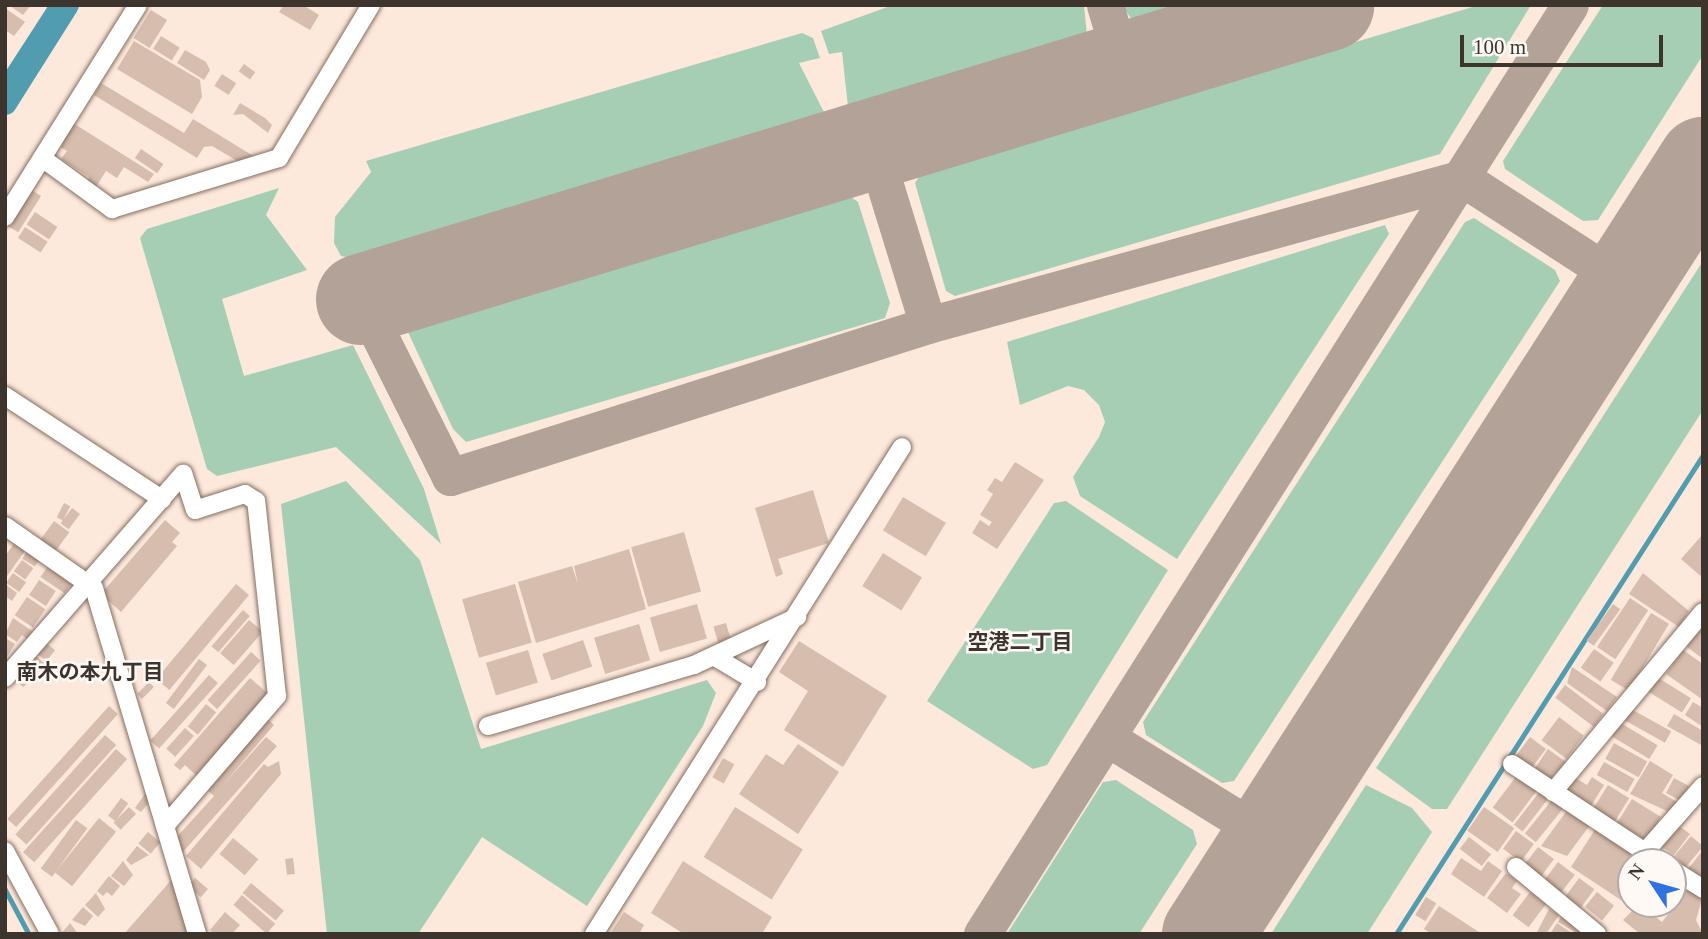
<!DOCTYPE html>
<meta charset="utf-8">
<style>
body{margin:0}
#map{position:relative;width:1708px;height:939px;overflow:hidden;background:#fde9dc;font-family:"Times New Roman","Noto Sans JP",serif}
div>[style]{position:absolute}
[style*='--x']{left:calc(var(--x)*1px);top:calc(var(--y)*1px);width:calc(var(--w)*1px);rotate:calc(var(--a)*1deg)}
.green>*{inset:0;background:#a5ceb4}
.stream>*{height:4.5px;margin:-2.25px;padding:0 2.25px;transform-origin:2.25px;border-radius:2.25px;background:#529cb0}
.river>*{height:24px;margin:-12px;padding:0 12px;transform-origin:12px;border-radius:12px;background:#529cb0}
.taxiway>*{height:37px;margin:-18.5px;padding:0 18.5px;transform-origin:18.5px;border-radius:18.5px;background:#b2a298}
.runway>*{height:91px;margin:-45.5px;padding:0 45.5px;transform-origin:45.5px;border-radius:45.5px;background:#b2a298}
.building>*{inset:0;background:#d6bdad;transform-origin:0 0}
.roads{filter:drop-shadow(0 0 2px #836d5f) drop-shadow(0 0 2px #836d5f)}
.minor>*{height:18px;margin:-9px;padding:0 9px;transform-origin:9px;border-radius:9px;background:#fff}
span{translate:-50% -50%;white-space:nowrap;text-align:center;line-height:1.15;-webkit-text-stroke:5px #fff9f6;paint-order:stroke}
.neighbourhood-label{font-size:21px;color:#3e342e;font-weight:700}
.frame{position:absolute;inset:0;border:7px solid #3e342e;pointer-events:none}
.north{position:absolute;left:1617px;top:848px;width:70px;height:70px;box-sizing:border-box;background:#fff9f6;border:2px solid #b2aaa6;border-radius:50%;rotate:306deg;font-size:19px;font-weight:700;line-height:28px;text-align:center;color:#3e342e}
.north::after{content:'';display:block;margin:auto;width:24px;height:32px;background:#3072df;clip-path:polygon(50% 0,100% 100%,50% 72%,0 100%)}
.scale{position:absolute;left:1460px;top:35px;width:203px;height:32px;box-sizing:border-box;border:4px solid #3e342e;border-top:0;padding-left:9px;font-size:21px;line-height:24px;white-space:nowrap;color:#3e342e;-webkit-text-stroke:5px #fff9f6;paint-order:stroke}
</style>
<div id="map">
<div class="green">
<i style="clip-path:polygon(893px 5px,1084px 5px,1087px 36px,848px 107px,842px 52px,829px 54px,821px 31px)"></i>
<i style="clip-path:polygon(1122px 5px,1202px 5px,1134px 23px)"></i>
<i style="clip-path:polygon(1479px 5px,1531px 5px,1440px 154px,955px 296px,946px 291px,915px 183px,922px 172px)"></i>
<i style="clip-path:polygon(1603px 5px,1703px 5px,1703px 55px,1598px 220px,1583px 221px,1505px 169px,1503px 161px)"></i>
<i style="clip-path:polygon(802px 33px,813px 38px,820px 58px,799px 63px,828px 120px,351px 258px,341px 256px,334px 243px,335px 217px,371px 172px,366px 161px)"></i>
<i style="clip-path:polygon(279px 188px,266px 215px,307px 270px,222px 299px,244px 376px,353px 345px,424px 489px,441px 544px,336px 447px,217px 476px,207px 469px,140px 238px,147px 229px)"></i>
<i style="clip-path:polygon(848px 195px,858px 202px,890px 303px,885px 318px,466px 442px,453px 429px,407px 330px)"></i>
<i style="clip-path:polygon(1474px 218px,1555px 270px,1560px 281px,1234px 781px,1222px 783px,1146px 735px,1143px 722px,1465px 222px)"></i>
<i style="clip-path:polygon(1385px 225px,1389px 234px,1177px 559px,1080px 496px,1073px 477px,1099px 437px,1105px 422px,1099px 405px,1084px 390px,1068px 386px,1020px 405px,1007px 342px)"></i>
<i style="clip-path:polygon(1703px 261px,1703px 410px,1447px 809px,1432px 809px,1376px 768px)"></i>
<i style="clip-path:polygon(346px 481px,420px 560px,481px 749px,707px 680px,716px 693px,703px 726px,587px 906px,482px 837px,418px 934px,327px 934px,281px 504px)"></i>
<i style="clip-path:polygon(1066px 501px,1168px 570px,1047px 765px,1033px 769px,927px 701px,1054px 503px)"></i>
<i style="clip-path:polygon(1116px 780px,1193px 830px,1197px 844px,1139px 934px,1007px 934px,1103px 782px)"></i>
<i style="clip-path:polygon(1366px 785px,1412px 808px,1432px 832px,1367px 934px,1271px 934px)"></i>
</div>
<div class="stream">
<i style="--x:5;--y:76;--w:85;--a:-57.1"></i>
<i style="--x:5;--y:889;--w:51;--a:61.9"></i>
<i style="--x:1396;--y:934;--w:569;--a:-57.34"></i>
</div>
<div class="river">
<i style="--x:5;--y:103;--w:116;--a:-57.7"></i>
</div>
<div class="taxiway">
<i style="--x:1105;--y:5;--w:64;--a:73.6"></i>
<i style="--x:872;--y:143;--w:190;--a:72.9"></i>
<i style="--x:361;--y:299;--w:199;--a:63.4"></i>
<i style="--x:450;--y:477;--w:502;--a:-17.64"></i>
<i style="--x:928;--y:325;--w:554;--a:-15.39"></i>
<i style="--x:1462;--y:178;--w:195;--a:32.9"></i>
<i style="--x:1109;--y:739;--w:188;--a:31.7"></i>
<i style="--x:982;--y:934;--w:1099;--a:-57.67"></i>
</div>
<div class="runway">
<i style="--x:361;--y:299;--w:1011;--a:-16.91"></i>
<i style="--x:1207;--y:934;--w:918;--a:-57.28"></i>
</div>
<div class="building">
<i style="clip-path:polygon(9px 5px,31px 5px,23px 15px)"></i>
<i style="clip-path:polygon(284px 5px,303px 5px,319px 15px,310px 30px,279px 12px)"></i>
<i style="clip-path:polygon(5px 8px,25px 22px,14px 36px,5px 30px)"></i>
<i style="left:151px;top:10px;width:19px;height:33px;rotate:32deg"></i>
<i style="left:161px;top:36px;width:22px;height:15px;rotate:32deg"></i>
<i style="clip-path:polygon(134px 41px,200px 80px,202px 97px,192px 114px,117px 69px)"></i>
<i style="clip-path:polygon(185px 50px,206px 62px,210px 70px,204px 80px,177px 63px)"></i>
<i style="left:244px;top:64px;width:14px;height:9px;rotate:36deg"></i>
<i style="left:222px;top:74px;width:17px;height:14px;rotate:33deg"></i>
<i style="clip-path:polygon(101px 83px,184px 133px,193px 119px,255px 157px,239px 162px,212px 146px,204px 147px,197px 158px,94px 95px)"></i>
<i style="clip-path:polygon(240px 103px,265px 118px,272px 125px,268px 133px,243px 114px,233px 115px)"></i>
<i style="clip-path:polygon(73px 123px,154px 174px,148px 182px,124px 167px,117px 178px,106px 171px,96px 187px,87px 181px,89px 177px,61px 159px,67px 151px,59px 146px)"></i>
<i style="left:141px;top:149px;width:27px;height:11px;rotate:34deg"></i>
<i style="left:30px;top:189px;width:13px;height:43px;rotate:32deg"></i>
<i style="left:35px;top:212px;width:27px;height:15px;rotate:34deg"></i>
<i style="left:25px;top:227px;width:27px;height:13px;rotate:33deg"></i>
<i style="clip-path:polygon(1015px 462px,1044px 480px,997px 549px,972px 533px,980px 520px,989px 526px,992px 522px,980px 515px,993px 494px,987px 490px,995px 478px,1002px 482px)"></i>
<i style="clip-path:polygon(813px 490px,829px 543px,778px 559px,783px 574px,776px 577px,755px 508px)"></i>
<i style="left:903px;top:497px;width:50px;height:39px;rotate:31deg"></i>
<i style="left:64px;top:503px;width:7px;height:16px;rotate:27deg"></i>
<i style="left:72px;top:508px;width:10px;height:19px;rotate:37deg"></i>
<i style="clip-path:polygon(165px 520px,180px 533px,172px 542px,177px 546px,121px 612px,101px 594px)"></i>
<i style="left:54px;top:521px;width:19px;height:24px;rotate:36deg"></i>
<i style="left:684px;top:532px;width:62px;height:55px;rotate:74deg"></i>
<i style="clip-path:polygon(1703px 534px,1703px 578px,1681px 559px)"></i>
<i style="clip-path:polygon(16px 541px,27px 548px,5px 579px,5px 556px)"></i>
<i style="clip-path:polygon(629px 549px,646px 609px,536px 643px,518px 582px,572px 566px,578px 584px,574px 566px)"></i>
<i style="left:27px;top:551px;width:15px;height:9px;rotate:32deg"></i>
<i style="left:883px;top:553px;width:46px;height:39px;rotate:32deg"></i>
<i style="left:22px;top:560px;width:14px;height:14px;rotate:36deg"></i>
<i style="left:50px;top:563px;width:29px;height:17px;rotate:34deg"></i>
<i style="left:13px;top:573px;width:16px;height:12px;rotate:35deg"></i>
<i style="clip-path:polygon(1643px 573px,1689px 611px,1679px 627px,1629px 594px)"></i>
<i style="left:39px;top:580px;width:20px;height:18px;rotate:33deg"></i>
<i style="clip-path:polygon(5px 584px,17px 593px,12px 601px,5px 596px)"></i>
<i style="left:236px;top:584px;width:17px;height:124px;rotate:40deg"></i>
<i style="left:515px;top:584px;width:61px;height:55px;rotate:74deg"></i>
<i style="left:27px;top:597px;width:22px;height:22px;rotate:34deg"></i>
<i style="left:1630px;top:598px;width:22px;height:59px;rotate:34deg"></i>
<i style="left:697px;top:604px;width:36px;height:49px;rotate:74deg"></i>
<i style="left:1613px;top:604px;width:9px;height:45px;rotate:36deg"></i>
<i style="left:243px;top:610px;width:9px;height:48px;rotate:41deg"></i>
<i style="left:1651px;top:613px;width:21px;height:78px;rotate:31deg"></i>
<i style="clip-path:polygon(13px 618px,32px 631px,27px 639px,22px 635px,17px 642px,5px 634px)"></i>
<i style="left:249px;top:620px;width:18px;height:44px;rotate:41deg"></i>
<i style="left:726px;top:623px;width:19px;height:13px;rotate:74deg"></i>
<i style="left:639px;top:624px;width:38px;height:47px;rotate:73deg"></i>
<i style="clip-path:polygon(1703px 625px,1703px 659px,1686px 646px)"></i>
<i style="clip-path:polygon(5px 638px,15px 644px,5px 660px)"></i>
<i style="left:583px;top:640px;width:28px;height:43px;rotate:71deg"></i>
<i style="clip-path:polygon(799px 641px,887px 696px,843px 767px,784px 730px,808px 691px,779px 672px)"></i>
<i style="left:45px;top:642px;width:13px;height:14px;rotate:39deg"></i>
<i style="left:1594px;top:649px;width:24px;height:23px;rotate:35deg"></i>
<i style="left:528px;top:650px;width:34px;height:44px;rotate:73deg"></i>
<i style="clip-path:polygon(1683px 650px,1703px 664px,1703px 700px,1666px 674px)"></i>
<i style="left:251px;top:652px;width:13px;height:65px;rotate:42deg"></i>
<i style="left:36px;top:656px;width:11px;height:16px;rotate:41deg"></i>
<i style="left:199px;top:659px;width:10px;height:55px;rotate:37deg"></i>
<i style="clip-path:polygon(1572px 667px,1617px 697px,1607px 711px,1567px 683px)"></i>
<i style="left:23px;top:671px;width:11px;height:12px;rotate:41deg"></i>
<i style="left:209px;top:675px;width:12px;height:88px;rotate:42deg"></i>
<i style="left:1657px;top:677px;width:40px;height:17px;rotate:32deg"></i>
<i style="clip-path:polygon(250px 678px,270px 695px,199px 778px,185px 765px,180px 770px,174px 765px)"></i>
<i style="left:149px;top:682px;width:7px;height:17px;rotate:45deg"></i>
<i style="left:1565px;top:685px;width:48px;height:16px;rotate:37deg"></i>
<i style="clip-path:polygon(1693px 702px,1703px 708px,1703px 727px,1685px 715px)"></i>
<i style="left:206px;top:704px;width:13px;height:29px;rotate:39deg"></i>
<i style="left:109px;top:706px;width:12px;height:152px;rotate:42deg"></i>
<i style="left:1631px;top:709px;width:46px;height:13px;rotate:29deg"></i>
<i style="clip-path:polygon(1674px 714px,1703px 731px,1703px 746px,1667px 726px)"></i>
<i style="clip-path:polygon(265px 716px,274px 725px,222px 786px,266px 737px,277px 746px,182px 853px,175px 839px,214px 796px,204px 787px)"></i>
<i style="left:1559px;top:717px;width:31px;height:29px;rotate:37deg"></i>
<i style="left:1619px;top:722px;width:45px;height:16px;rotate:31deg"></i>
<i style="left:185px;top:728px;width:12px;height:28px;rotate:42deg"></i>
<i style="left:105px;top:735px;width:15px;height:134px;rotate:42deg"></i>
<i style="left:1530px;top:737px;width:20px;height:24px;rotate:37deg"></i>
<i style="left:1614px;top:743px;width:38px;height:18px;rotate:29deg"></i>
<i style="clip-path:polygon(798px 744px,839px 772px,798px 834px,739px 794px,766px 754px,783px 765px)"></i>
<i style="left:116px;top:749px;width:15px;height:139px;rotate:42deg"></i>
<i style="clip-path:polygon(1548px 749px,1566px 762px,1550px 779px,1535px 768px)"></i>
<i style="left:723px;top:758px;width:13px;height:22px;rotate:29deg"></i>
<i style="clip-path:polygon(279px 761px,281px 774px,201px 869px,186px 856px,264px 764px,268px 767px)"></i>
<i style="clip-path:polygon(1650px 761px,1673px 775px,1662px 793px,1677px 802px,1671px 813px,1630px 794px)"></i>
<i style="left:1604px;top:762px;width:35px;height:15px;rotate:29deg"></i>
<i style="left:1518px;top:774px;width:25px;height:42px;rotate:37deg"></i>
<i style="clip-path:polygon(1574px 777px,1587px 785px,1592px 777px,1604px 785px,1591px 806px,1566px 789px)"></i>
<i style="left:1674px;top:778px;width:17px;height:17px;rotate:28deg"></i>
<i style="left:1608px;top:785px;width:25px;height:28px;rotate:32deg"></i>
<i style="left:1541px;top:790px;width:11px;height:44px;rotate:38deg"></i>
<i style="clip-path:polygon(145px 794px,152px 799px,141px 812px,135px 808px)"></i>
<i style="left:121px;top:798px;width:9px;height:22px;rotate:36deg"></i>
<i style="left:1632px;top:799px;width:34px;height:28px;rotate:32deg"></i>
<i style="left:1552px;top:800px;width:14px;height:43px;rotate:39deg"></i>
<i style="left:129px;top:807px;width:10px;height:22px;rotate:45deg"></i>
<i style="left:735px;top:807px;width:80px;height:59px;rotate:32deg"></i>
<i style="left:1484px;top:807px;width:37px;height:29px;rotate:35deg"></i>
<i style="clip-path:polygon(1568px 809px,1590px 825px,1567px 856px,1541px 846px)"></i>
<i style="left:99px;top:818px;width:22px;height:70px;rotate:39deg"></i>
<i style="left:76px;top:820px;width:14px;height:60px;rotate:36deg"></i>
<i style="left:1678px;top:825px;width:15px;height:27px;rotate:37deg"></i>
<i style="clip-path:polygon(1596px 828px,1647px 862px,1631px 862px,1627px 904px,1571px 867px)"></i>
<i style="left:1516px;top:831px;width:22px;height:22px;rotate:36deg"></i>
<i style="left:148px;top:832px;width:16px;height:15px;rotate:40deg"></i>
<i style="left:1691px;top:836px;width:16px;height:27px;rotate:40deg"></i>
<i style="left:1469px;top:837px;width:28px;height:15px;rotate:38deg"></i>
<i style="left:233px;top:838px;width:33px;height:21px;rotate:40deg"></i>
<i style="clip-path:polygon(137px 846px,149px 855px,131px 865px,126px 860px)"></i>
<i style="left:1538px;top:847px;width:20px;height:23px;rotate:37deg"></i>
<i style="clip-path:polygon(1703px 850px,1703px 873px,1700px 877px,1688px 869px)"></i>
<i style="left:293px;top:858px;width:16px;height:8px;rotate:83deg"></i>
<i style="clip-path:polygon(1461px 858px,1481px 871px,1488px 861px,1502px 871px,1484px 897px,1451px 874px)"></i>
<i style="clip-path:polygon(123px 861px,133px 875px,124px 886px,111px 876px)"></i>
<i style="clip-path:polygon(683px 861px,772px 917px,762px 934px,684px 934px,651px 913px)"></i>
<i style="left:1558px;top:862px;width:21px;height:24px;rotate:37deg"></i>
<i style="clip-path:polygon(1506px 873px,1517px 881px,1512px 888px,1521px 894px,1507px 913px,1487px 898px)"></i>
<i style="clip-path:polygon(109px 876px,120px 886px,112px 896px,107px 892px,103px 896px,97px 891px)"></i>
<i style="clip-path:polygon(173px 878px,191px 934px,124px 934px)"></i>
<i style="left:195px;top:878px;width:17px;height:11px;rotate:40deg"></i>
<i style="left:1579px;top:878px;width:19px;height:23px;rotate:36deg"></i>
<i style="left:251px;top:883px;width:43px;height:13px;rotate:40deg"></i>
<i style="clip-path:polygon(1690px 886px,1703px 896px,1696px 920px,1703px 934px,1640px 934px,1623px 920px,1639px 904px,1662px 922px)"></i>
<i style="left:1530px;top:892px;width:20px;height:29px;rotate:37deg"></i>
<i style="left:1597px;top:892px;width:22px;height:19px;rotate:39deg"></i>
<i style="clip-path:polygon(96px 893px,105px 909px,98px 917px,85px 905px)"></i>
<i style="left:242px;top:895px;width:44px;height:13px;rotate:41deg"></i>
<i style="left:1426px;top:897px;width:12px;height:21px;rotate:31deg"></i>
<i style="clip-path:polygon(1645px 904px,1669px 904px,1660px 916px)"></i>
<i style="clip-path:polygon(1439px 906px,1482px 934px,1432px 934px,1424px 929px)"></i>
<i style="clip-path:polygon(83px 907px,93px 916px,85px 926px,72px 920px)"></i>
<i style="clip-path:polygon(1549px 909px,1559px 915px,1546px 934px,1536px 934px)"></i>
<i style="clip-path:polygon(225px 912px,240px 925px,232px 934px,214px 934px,210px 930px)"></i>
<i style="clip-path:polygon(624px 912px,644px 925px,639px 934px,610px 934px)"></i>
<i style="clip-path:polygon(1561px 917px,1581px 931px,1578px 934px,1558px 922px)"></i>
<i style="clip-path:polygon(70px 923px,78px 934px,61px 934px)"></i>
<i style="clip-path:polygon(1557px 923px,1573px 934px,1550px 934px)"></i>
</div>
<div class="roads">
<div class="minor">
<i style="--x:42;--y:158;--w:87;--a:36.1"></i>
<i style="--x:112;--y:209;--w:175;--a:-17"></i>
<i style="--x:279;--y:158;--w:179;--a:-59"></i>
<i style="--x:5;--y:217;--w:250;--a:-57.9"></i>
<i style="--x:5;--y:396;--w:188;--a:33.3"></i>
<i style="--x:5;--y:526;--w:108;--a:34.9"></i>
<i style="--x:94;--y:588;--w:361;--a:73.4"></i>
<i style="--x:715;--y:657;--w:49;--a:30.8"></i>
<i style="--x:5;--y:678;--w:271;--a:-48.9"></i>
<i style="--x:488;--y:726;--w:215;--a:-16.5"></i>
<i style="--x:694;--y:665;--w:114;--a:-25"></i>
<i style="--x:1512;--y:764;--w:178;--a:33.5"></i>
<i style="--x:1553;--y:792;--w:234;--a:-50.2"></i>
<i style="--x:165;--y:826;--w:172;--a:-49.3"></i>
<i style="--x:277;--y:696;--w:196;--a:-96.1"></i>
<i style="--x:256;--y:501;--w:13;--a:-148"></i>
<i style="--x:245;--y:494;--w:52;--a:162.3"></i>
<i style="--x:195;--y:510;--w:38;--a:-108"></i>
<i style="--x:5;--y:851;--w:94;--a:61.5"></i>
<i style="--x:1644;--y:853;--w:89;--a:-48.6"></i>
<i style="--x:1516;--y:867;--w:105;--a:39.6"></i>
<i style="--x:1673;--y:870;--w:36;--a:32"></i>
<i style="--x:594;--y:934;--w:576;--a:-57.69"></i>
</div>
</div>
<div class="neighbourhood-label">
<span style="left:1020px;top:642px">空港二丁目</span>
<span style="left:90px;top:672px">南木の本九丁目</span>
</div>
<div class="frame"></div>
<div class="north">N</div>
<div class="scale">100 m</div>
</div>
